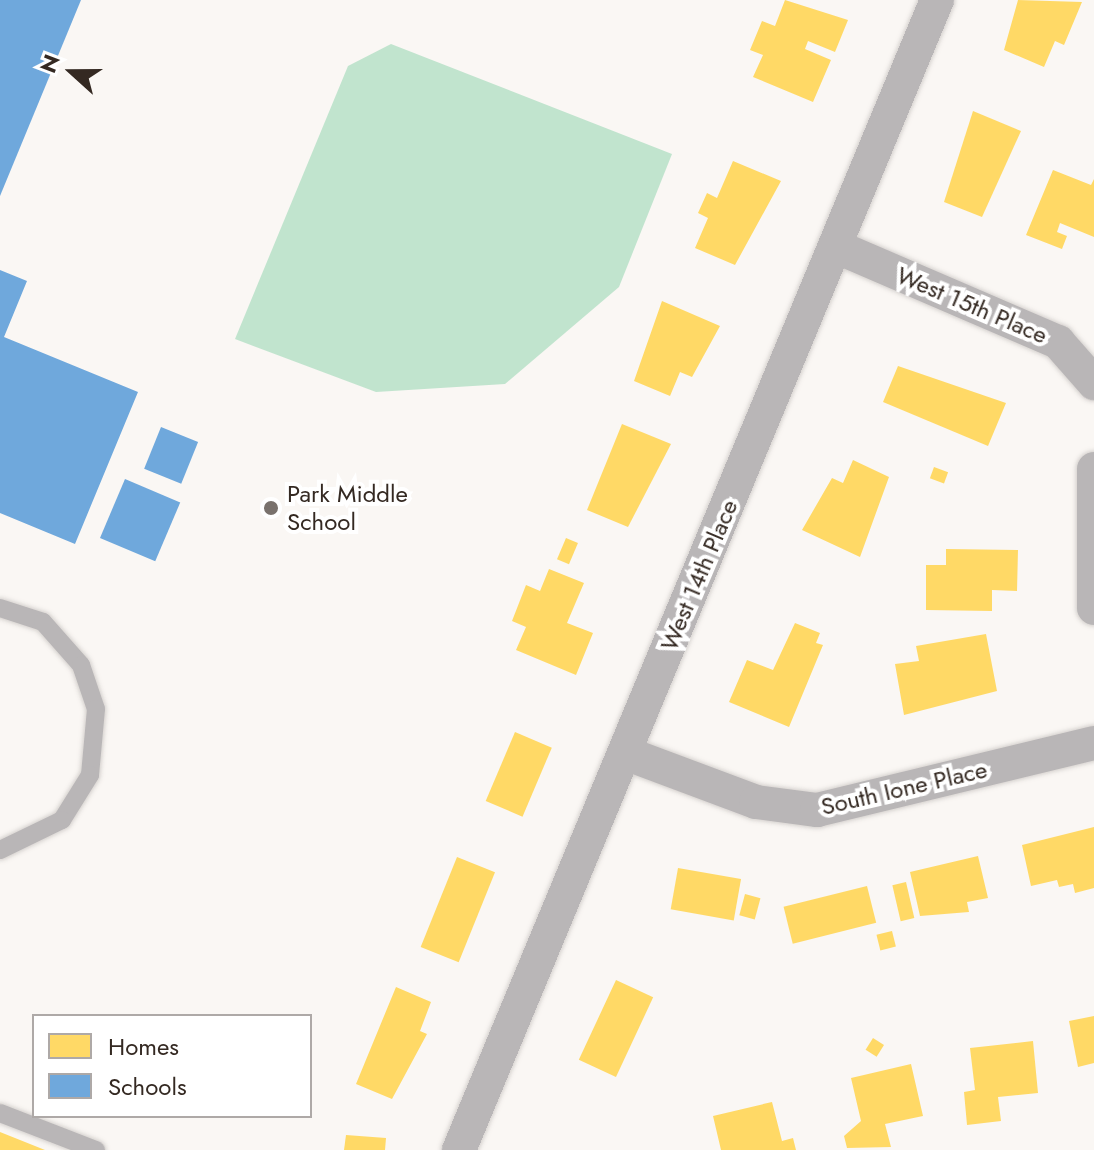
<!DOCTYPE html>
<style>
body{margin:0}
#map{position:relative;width:1094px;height:1150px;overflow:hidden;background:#faf7f4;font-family:Jost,sans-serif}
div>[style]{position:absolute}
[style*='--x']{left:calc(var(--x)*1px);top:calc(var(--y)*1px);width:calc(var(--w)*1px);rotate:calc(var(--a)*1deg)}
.green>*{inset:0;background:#c1e4ce}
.homes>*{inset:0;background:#ffd966;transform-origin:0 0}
.schools>*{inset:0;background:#6fa8dc;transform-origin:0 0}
.roads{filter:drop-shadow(0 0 2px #d6d2cf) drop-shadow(0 0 2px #d6d2cf)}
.lane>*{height:18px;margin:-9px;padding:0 9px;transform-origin:9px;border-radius:9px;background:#b9b6b7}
.street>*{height:34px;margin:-17px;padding:0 17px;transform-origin:17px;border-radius:17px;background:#b9b6b7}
.dots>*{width:22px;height:22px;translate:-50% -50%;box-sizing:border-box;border:4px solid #fff;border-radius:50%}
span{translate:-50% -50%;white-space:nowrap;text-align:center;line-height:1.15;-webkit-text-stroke:8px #fff;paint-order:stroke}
.street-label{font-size:24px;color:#342922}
.poi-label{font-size:24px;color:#342922}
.left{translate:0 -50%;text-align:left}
.legend{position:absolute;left:32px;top:1014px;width:280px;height:104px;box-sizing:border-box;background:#fff;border:2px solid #aea9a7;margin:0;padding:10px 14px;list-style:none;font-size:24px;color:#342922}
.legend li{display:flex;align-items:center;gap:16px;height:40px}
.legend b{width:40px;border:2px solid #aea9a7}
.north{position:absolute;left:32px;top:32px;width:80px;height:80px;-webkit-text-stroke:6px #fff;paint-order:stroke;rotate:291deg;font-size:22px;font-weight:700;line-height:32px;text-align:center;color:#342922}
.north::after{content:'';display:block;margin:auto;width:28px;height:36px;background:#342922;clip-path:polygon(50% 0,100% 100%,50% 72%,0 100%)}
</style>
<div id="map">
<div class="green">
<i style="clip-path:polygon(391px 44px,672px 154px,619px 287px,505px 384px,376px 392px,235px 339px,348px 66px)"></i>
</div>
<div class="homes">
<i style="clip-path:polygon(785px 0,848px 20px,835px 52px,808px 41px,805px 49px,831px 60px,813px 102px,753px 77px,763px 55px,750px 50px,762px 21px,775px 26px)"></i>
<i style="clip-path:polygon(1018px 0,1082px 2px,1064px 45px,1055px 41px,1044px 67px,1004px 50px)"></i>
<i style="clip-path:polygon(973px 111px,1021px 131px,982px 217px,944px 202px)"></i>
<i style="clip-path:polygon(733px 161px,781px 181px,735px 265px,695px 248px,708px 218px,698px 213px,707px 193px,717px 198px)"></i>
<i style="clip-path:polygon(1053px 170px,1091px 185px,1094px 179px,1094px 237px,1060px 223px,1057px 232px,1067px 236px,1062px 249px,1026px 235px)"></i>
<i style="clip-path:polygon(662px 301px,720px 326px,692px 377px,680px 372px,670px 396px,634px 381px)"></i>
<i style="clip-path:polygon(898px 366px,1006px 403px,988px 446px,883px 402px)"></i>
<i style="clip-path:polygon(622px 424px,671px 444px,628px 527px,587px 510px)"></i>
<i style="clip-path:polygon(853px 460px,889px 477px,860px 557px,802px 530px,832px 478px,843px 483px)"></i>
<i style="left:934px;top:467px;width:15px;height:12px;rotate:20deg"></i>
<i style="left:566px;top:538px;width:13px;height:23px;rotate:23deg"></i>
<i style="clip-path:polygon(946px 549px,1018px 550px,1017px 591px,992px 590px,992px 611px,926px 610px,926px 565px,946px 565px)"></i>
<i style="clip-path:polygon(549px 569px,584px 583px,567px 623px,593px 633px,576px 675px,516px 650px,526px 627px,512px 621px,526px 585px,540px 591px)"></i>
<i style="clip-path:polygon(795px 623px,820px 633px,816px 643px,823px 645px,789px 727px,729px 702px,747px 660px,773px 670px)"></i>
<i style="clip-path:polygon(986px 634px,997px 691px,904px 715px,895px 664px,919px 661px,916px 646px)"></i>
<i style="left:515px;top:732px;width:40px;height:75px;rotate:23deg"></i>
<i style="clip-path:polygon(1094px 827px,1094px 888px,1075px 893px,1073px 884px,1059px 887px,1057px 880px,1031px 886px,1022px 845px)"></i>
<i style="clip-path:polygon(978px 856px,988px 898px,967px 902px,969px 912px,920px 916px,910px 872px)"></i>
<i style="left:457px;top:857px;width:41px;height:97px;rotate:22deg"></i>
<i style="left:678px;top:868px;width:64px;height:42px;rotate:10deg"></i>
<i style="left:906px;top:882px;width:37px;height:14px;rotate:77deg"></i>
<i style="left:867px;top:886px;width:38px;height:86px;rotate:76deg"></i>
<i style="left:745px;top:894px;width:16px;height:22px;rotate:15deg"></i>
<i style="left:892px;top:931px;width:16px;height:16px;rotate:76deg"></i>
<i style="left:616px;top:980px;width:41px;height:88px;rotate:25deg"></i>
<i style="clip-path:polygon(396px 987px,431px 1002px,420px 1031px,427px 1034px,392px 1099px,356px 1084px)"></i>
<i style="clip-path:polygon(1094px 1016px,1094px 1063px,1078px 1067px,1069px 1021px)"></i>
<i style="left:873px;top:1038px;width:13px;height:14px;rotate:32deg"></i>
<i style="clip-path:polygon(1033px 1041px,1038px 1093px,998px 1097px,1001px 1121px,967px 1125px,964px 1092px,975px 1090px,970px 1048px)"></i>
<i style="clip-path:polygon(911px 1064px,923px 1116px,885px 1124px,891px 1147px,847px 1148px,844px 1136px,861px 1121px,851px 1078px)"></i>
<i style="clip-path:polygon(772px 1102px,782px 1141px,793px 1138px,796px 1150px,721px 1150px,713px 1116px)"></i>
<i style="clip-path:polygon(0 1132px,45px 1150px,0 1150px)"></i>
<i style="clip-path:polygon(346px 1135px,386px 1138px,385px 1150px,344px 1150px)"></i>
</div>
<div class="schools">
<i style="clip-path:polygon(0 0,81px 0,0 196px)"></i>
<i style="clip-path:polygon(0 270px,27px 281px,4px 337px,138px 392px,75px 544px,0 513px)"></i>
<i style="left:161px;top:427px;width:40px;height:45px;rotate:22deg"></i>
<i style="left:125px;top:479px;width:60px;height:64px;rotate:23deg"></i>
</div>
<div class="roads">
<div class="lane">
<i style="--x:0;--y:608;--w:45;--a:18"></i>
<i style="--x:43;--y:622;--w:57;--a:48.5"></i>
<i style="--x:81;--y:665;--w:46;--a:71.2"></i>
<i style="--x:96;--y:709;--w:66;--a:95.2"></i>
<i style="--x:90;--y:775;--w:53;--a:121.9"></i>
<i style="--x:62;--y:820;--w:69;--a:154.2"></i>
<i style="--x:0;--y:1113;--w:103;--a:21.1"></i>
</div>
<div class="street">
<i style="--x:835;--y:246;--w:243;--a:23.3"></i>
<i style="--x:1058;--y:342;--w:55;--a:48.7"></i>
<i style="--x:1094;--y:469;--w:139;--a:90"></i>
<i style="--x:625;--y:753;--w:140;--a:20.5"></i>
<i style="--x:756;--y:802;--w:62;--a:7.5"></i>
<i style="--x:817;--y:810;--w:285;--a:-13.6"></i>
<i style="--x:459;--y:1150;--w:1245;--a:-67.43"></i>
</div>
</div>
<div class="dots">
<i style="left:271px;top:508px;background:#79716c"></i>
</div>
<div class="street-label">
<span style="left:972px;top:305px;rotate:23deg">West 15th Place</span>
<span style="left:699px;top:575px;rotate:-67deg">West 14th Place</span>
<span style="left:904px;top:788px;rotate:-13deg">South Ione Place</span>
</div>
<div class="poi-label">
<span class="left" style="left:287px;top:508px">Park Middle<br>School</span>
</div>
<ul class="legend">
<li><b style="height:22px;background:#ffd966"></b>Homes</li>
<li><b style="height:22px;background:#6fa8dc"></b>Schools</li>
</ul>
<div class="north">N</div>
</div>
